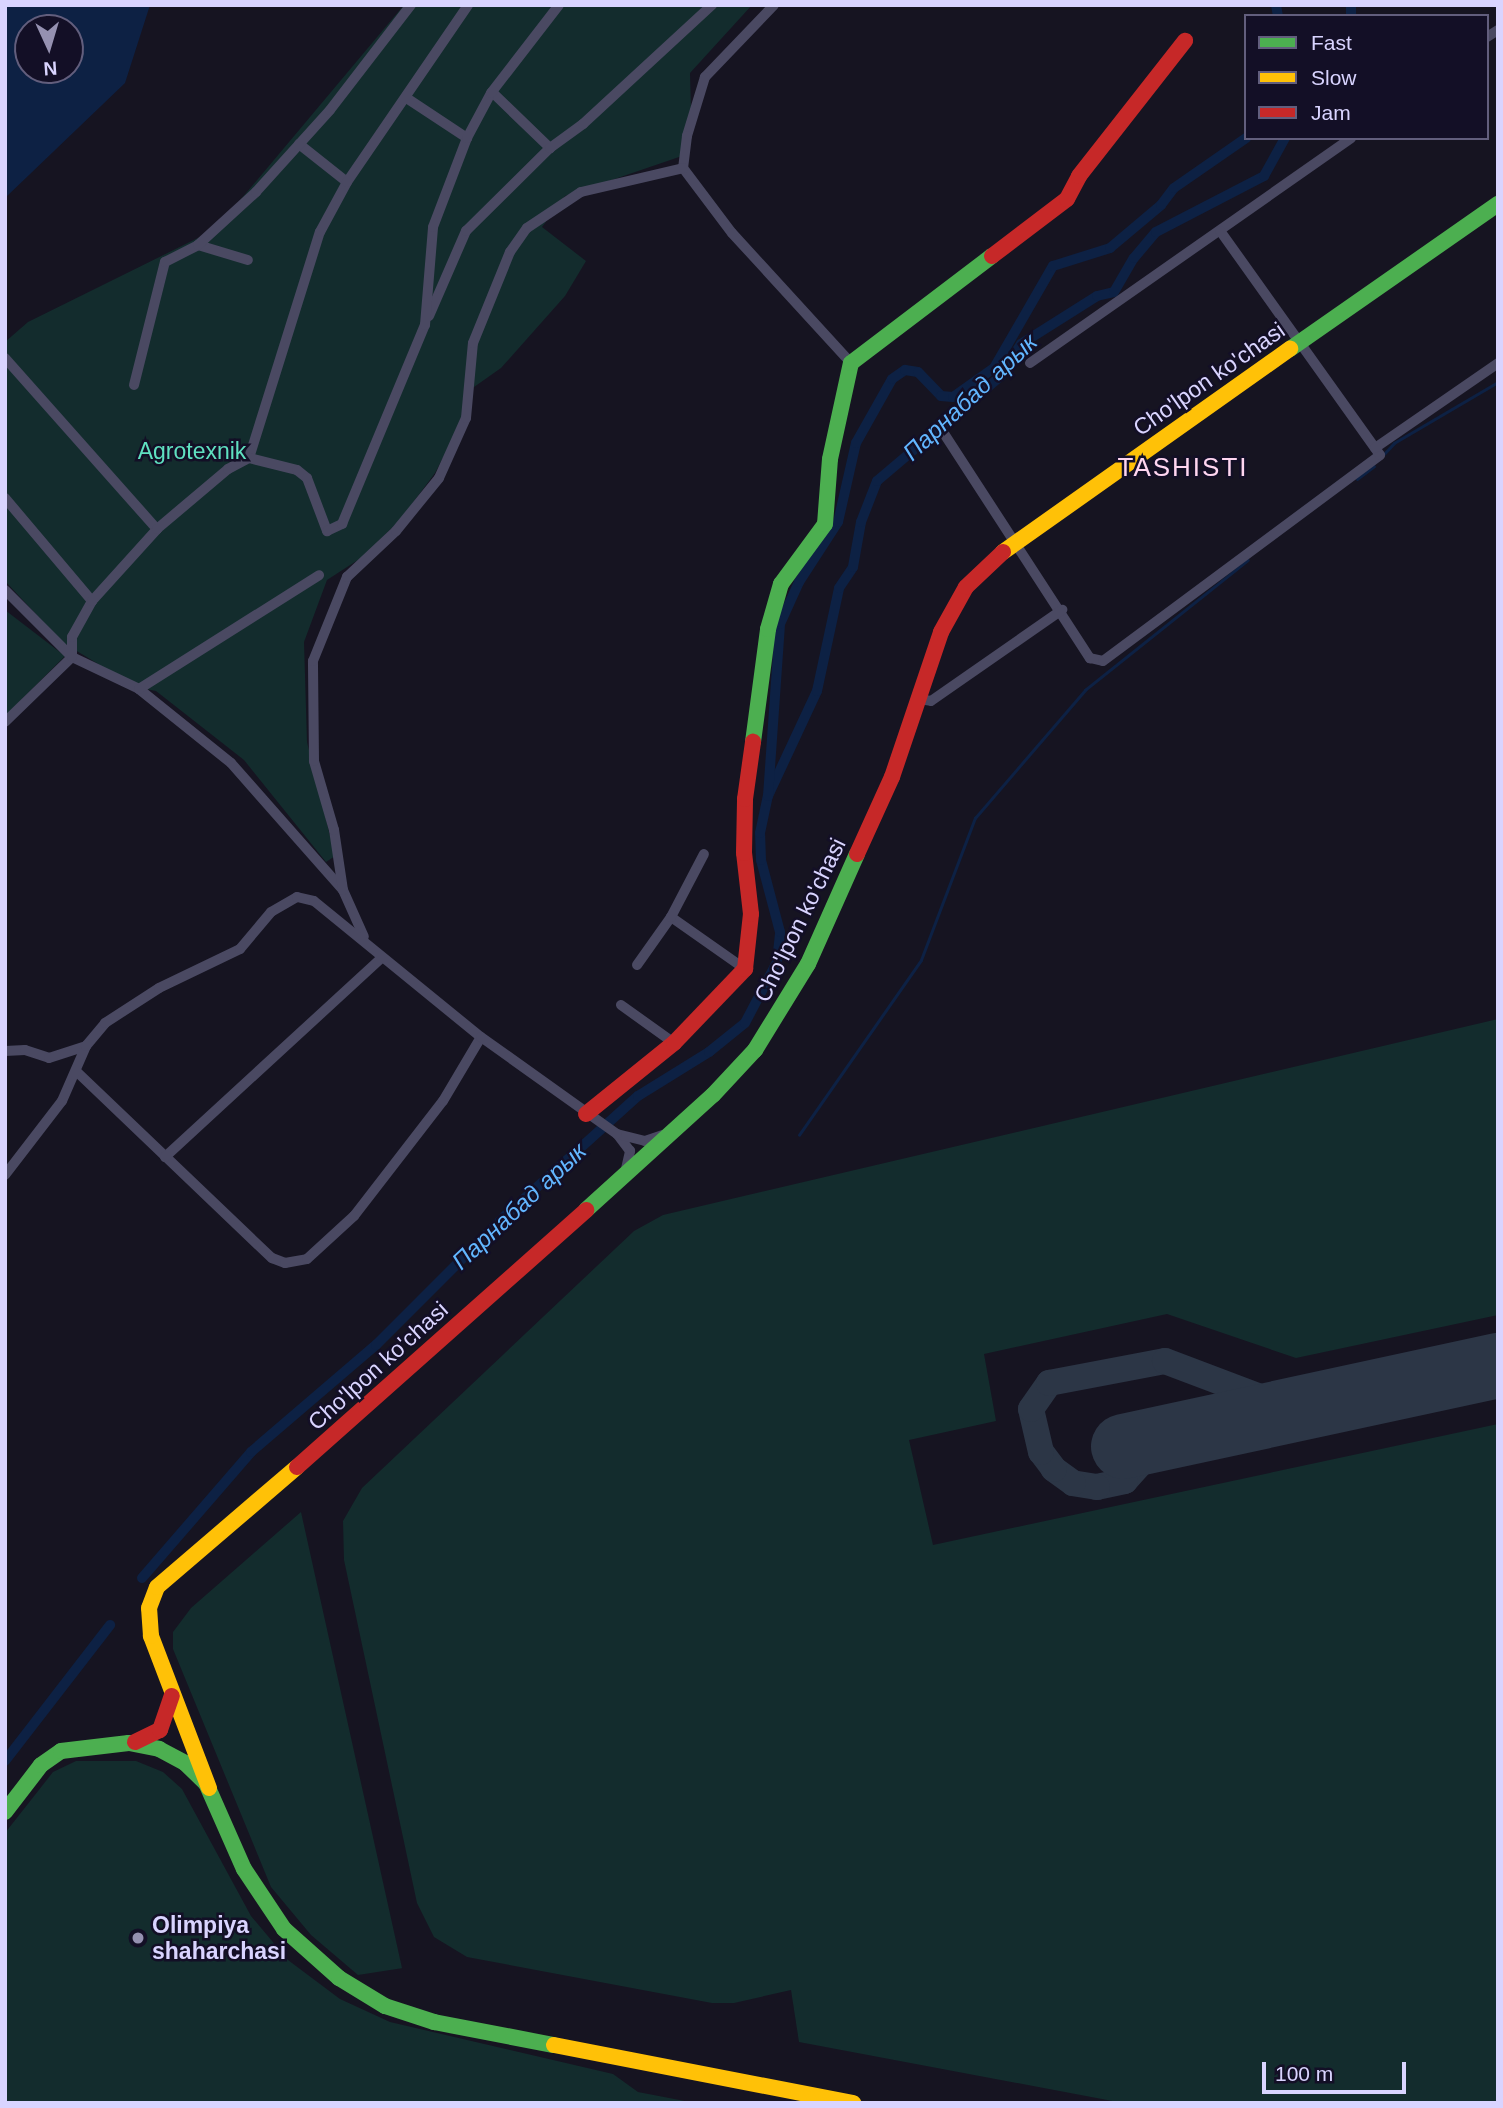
<!DOCTYPE html>
<meta charset="utf-8">
<style>
body{margin:0}
#map{position:relative;width:1503px;height:2108px;overflow:hidden;background:#161421;font-family:Helvetica,sans-serif}
div>[style]{position:absolute}
[style*='--x']{left:calc(var(--x)*1px);top:calc(var(--y)*1px);width:calc(var(--w)*1px);rotate:calc(var(--a)*1deg)}
.green>*{inset:0;background:#132c2d}
.water>*{inset:0;background:#0d2144}
.stream>*{height:2.5px;margin:-1.25px;padding:0 1.25px;transform-origin:1.25px;border-radius:1.25px;background:#0d2144}
.canal>*{height:10px;margin:-5px;padding:0 5px;transform-origin:5px;border-radius:5px;background:#0d2144}
.taxiway>*{height:26px;margin:-13px;padding:0 13px;transform-origin:13px;border-radius:13px;background:#2c3646}
.runway>*{height:65px;margin:-32.5px;padding:0 32.5px;transform-origin:32.5px;border-radius:32.5px;background:#2c3646}
.street>*{height:10px;margin:-5px;padding:0 5px;transform-origin:5px;border-radius:5px;background:#4a4962}
.fast>*{height:16px;margin:-8px;padding:0 8px;transform-origin:8px;border-radius:8px;background:#4caf50}
.slow>*{height:16px;margin:-8px;padding:0 8px;transform-origin:8px;border-radius:8px;background:#ffc107}
.jam>*{height:16px;margin:-8px;padding:0 8px;transform-origin:8px;border-radius:8px;background:#c62828}
.dots>*{width:19px;height:19px;translate:-50% -50%;box-sizing:border-box;border:4px solid #130f26;border-radius:50%}
span{translate:-50% -50%;white-space:nowrap;text-align:center;line-height:1.15;-webkit-text-stroke:5px #130f26;paint-order:stroke}
.street-label{font-size:23px;color:#d9d4ff}
.park-label{font-size:23px;color:#5fe0c0}
.poi-label{font-size:23px;color:#d9d4ff;font-weight:700}
.left{translate:0 -50%;text-align:left}
.water-label{font-size:24px;color:#62b6ff;font-style:italic}
.quarter-label{font-size:26px;color:#ffd6f0;letter-spacing:2px}
.frame{position:absolute;inset:0;border:7px solid #d9d4ff;pointer-events:none}
.legend{position:absolute;left:1244px;top:14px;width:245px;height:126px;box-sizing:border-box;background:#130f26;border:2px solid #625e7d;margin:0;padding:9px 12px;list-style:none;font-size:21px;color:#d9d4ff}
.legend li{display:flex;align-items:center;gap:14px;height:35px}
.legend b{width:35px;border:2px solid #625e7d}
.north{position:absolute;left:14px;top:14px;width:70px;height:70px;box-sizing:border-box;background:#130f26;border:2px solid #625e7d;border-radius:50%;rotate:176deg;font-size:19px;font-weight:700;line-height:28px;text-align:center;color:#d9d4ff}
.north::after{content:'';display:block;margin:auto;width:24px;height:32px;background:#9591b1;clip-path:polygon(50% 0,100% 100%,50% 72%,0 100%)}
.scale{position:absolute;left:1262px;top:2062px;width:144px;height:32px;box-sizing:border-box;border:4px solid #d9d4ff;border-top:0;padding-left:9px;font-size:21px;line-height:24px;white-space:nowrap;color:#d9d4ff;-webkit-text-stroke:5px #130f26;paint-order:stroke}
</style>
<div id="map">
<div class="green">
<i style="clip-path:polygon(404px 5px,752px 5px,690px 73px,691px 110px,682px 156px,565px 196px,542px 227px,586px 261px,565px 296px,501px 368px,467px 392px,459px 427px,435px 473px,400px 520px,361px 558px,327px 580px,304px 642px,307px 742px,335px 856px,326px 862px,244px 760px,156px 691px,136px 687px,62px 642px,5px 581px,5px 342px,28px 322px,216px 229px)"></i>
<i style="clip-path:polygon(5px 610px,65px 656px,5px 716px)"></i>
<i style="clip-path:polygon(1498px 1019px,1498px 1315px,1296px 1358px,1167px 1314px,984px 1354px,996px 1421px,909px 1440px,933px 1545px,1498px 1424px,1498px 2103px,1123px 2103px,799px 2042px,791px 1990px,734px 2003px,712px 2003px,467px 1957px,434px 1937px,417px 1903px,344px 1560px,343px 1521px,362px 1488px,634px 1231px,663px 1215px)"></i>
<i style="clip-path:polygon(301px 1512px,402px 1968px,403px 1968px,358px 1975px,311px 1935px,271px 1887px,173px 1649px,173px 1632px,191px 1608px)"></i>
<i style="clip-path:polygon(76px 1761px,136px 1761px,163px 1772px,182px 1789px,251px 1916px,288px 1960px,340px 1999px,390px 2022px,613px 2074px,638px 2092px,695px 2103px,5px 2103px,5px 1833px,53px 1772px)"></i>
</div>
<div class="water">
<i style="clip-path:polygon(evenodd,5px 5px,150px 5px,125px 83px,5px 198px,5px 5px,28px 28px,70px 28px,70px 70px,28px 70px,28px 28px)"></i>
</div>
<div class="stream">
<i style="--x:1383;--y:455;--w:16;--a:-47"></i>
<i style="--x:1394;--y:443;--w:121;--a:-30.4"></i>
<i style="--x:1357;--y:479;--w:21;--a:-37"></i>
<i style="--x:799;--y:1135;--w:213;--a:-55.1"></i>
<i style="--x:921;--y:960;--w:152;--a:-69.2"></i>
<i style="--x:975;--y:818;--w:169;--a:-49.3"></i>
<i style="--x:1085;--y:690;--w:208;--a:-38.6"></i>
</div>
<div class="canal">
<i style="--x:1276;--y:5;--w:11;--a:80"></i>
<i style="--x:1351;--y:5;--w:11;--a:90"></i>
<i style="--x:768;--y:796;--w:116;--a:-65"></i>
<i style="--x:817;--y:691;--w:105;--a:-77.9"></i>
<i style="--x:839;--y:588;--w:25;--a:-56"></i>
<i style="--x:853;--y:567;--w:46;--a:-79.9"></i>
<i style="--x:861;--y:522;--w:44;--a:-68.7"></i>
<i style="--x:877;--y:481;--w:162;--a:-40.3"></i>
<i style="--x:1001;--y:376;--w:38;--a:-58"></i>
<i style="--x:1021;--y:344;--w:90;--a:-32.3"></i>
<i style="--x:1097;--y:296;--w:17;--a:-13"></i>
<i style="--x:1114;--y:292;--w:39;--a:-60"></i>
<i style="--x:1134;--y:258;--w:34;--a:-50"></i>
<i style="--x:1156;--y:232;--w:122;--a:-27.4"></i>
<i style="--x:1264;--y:176;--w:43;--a:-61.1"></i>
<i style="--x:142;--y:1578;--w:167;--a:-49.1"></i>
<i style="--x:251;--y:1452;--w:165;--a:-40.6"></i>
<i style="--x:376;--y:1345;--w:182;--a:-45"></i>
<i style="--x:505;--y:1216;--w:179;--a:-42.1"></i>
<i style="--x:638;--y:1096;--w:84;--a:-31.8"></i>
<i style="--x:709;--y:1052;--w:46;--a:-38.9"></i>
<i style="--x:745;--y:1023;--w:69;--a:-62.3"></i>
<i style="--x:777;--y:962;--w:30;--a:-84"></i>
<i style="--x:780;--y:932;--w:74;--a:-104.8"></i>
<i style="--x:761;--y:860;--w:27;--a:-92"></i>
<i style="--x:760;--y:833;--w:38;--a:-78"></i>
<i style="--x:768;--y:796;--w:172;--a:-86"></i>
<i style="--x:780;--y:624;--w:46;--a:-65.7"></i>
<i style="--x:799;--y:582;--w:72;--a:-57"></i>
<i style="--x:838;--y:522;--w:81;--a:-77.2"></i>
<i style="--x:856;--y:443;--w:73;--a:-60.6"></i>
<i style="--x:892;--y:379;--w:16;--a:-35"></i>
<i style="--x:905;--y:370;--w:13;--a:9"></i>
<i style="--x:918;--y:372;--w:33;--a:46"></i>
<i style="--x:941;--y:396;--w:12;--a:5"></i>
<i style="--x:953;--y:397;--w:50;--a:-35.3"></i>
<i style="--x:994;--y:368;--w:118;--a:-60"></i>
<i style="--x:1053;--y:266;--w:60;--a:-17.5"></i>
<i style="--x:1110;--y:248;--w:67;--a:-40.1"></i>
<i style="--x:1161;--y:205;--w:21;--a:-53"></i>
<i style="--x:1174;--y:188;--w:88;--a:-34.8"></i>
<i style="--x:5;--y:1761;--w:172;--a:-52.3"></i>
</div>
<div class="taxiway">
<i style="--x:1179;--y:1434;--w:36;--a:146"></i>
<i style="--x:1149;--y:1454;--w:36;--a:132"></i>
<i style="--x:1125;--y:1481;--w:29;--a:168"></i>
<i style="--x:1097;--y:1487;--w:24;--a:-171"></i>
<i style="--x:1073;--y:1483;--w:24;--a:-144"></i>
<i style="--x:1054;--y:1469;--w:21;--a:-127"></i>
<i style="--x:1041;--y:1452;--w:44;--a:-103.1"></i>
<i style="--x:1031;--y:1409;--w:32;--a:-55"></i>
<i style="--x:1049;--y:1383;--w:118;--a:-10.7"></i>
<i style="--x:1165;--y:1361;--w:119;--a:20.7"></i>
<i style="--x:1276;--y:1403;--w:31;--a:6"></i>
</div>
<div class="runway">
<i style="--x:1123;--y:1446;--w:384;--a:-12.2"></i>
</div>
<div class="street">
<i style="--x:774;--y:5;--w:100;--a:133.8"></i>
<i style="--x:705;--y:77;--w:62;--a:107"></i>
<i style="--x:687;--y:136;--w:32;--a:97"></i>
<i style="--x:683;--y:168;--w:81;--a:53"></i>
<i style="--x:732;--y:233;--w:176;--a:47.5"></i>
<i style="--x:1487;--y:37;--w:13;--a:-32"></i>
<i style="--x:492;--y:92;--w:81;--a:44"></i>
<i style="--x:408;--y:99;--w:71;--a:33.5"></i>
<i style="--x:299;--y:144;--w:61;--a:38.4"></i>
<i style="--x:198;--y:245;--w:52;--a:16.7"></i>
<i style="--x:429;--y:316;--w:93;--a:-66.5"></i>
<i style="--x:466;--y:231;--w:118;--a:-44.7"></i>
<i style="--x:550;--y:148;--w:41;--a:-36"></i>
<i style="--x:583;--y:124;--w:176;--a:-42.7"></i>
<i style="--x:5;--y:358;--w:229;--a:48.4"></i>
<i style="--x:1030;--y:363;--w:392;--a:-35"></i>
<i style="--x:134;--y:385;--w:127;--a:-75.9"></i>
<i style="--x:165;--y:262;--w:37;--a:-27"></i>
<i style="--x:198;--y:245;--w:79;--a:-42.4"></i>
<i style="--x:256;--y:192;--w:110;--a:-47.9"></i>
<i style="--x:330;--y:110;--w:133;--a:-52.4"></i>
<i style="--x:943;--y:432;--w:270;--a:57"></i>
<i style="--x:1090;--y:658;--w:13;--a:13"></i>
<i style="--x:1103;--y:661;--w:345;--a:-36.6"></i>
<i style="--x:1380;--y:455;--w:275;--a:-125.5"></i>
<i style="--x:1375;--y:448;--w:150;--a:-34.6"></i>
<i style="--x:249;--y:458;--w:237;--a:-72.6"></i>
<i style="--x:320;--y:232;--w:57;--a:-61.6"></i>
<i style="--x:347;--y:182;--w:214;--a:-55.6"></i>
<i style="--x:5;--y:498;--w:135;--a:49.8"></i>
<i style="--x:5;--y:590;--w:95;--a:45"></i>
<i style="--x:72;--y:657;--w:74;--a:25.5"></i>
<i style="--x:139;--y:689;--w:118;--a:38.8"></i>
<i style="--x:231;--y:763;--w:169;--a:48.6"></i>
<i style="--x:343;--y:890;--w:51;--a:65.9"></i>
<i style="--x:139;--y:689;--w:213;--a:-32.3"></i>
<i style="--x:919;--y:699;--w:12;--a:9"></i>
<i style="--x:931;--y:701;--w:160;--a:-34.8"></i>
<i style="--x:5;--y:722;--w:93;--a:-44.1"></i>
<i style="--x:72;--y:657;--w:20;--a:-90"></i>
<i style="--x:72;--y:637;--w:41;--a:-60.9"></i>
<i style="--x:92;--y:601;--w:97;--a:-47.9"></i>
<i style="--x:157;--y:529;--w:93;--a:-40.2"></i>
<i style="--x:228;--y:469;--w:24;--a:-28"></i>
<i style="--x:249;--y:458;--w:49;--a:14"></i>
<i style="--x:297;--y:470;--w:13;--a:39"></i>
<i style="--x:307;--y:478;--w:57;--a:69.3"></i>
<i style="--x:327;--y:531;--w:17;--a:-25"></i>
<i style="--x:342;--y:524;--w:216;--a:-67.4"></i>
<i style="--x:425;--y:325;--w:98;--a:-85.3"></i>
<i style="--x:433;--y:227;--w:95;--a:-69.1"></i>
<i style="--x:467;--y:138;--w:51;--a:-61.9"></i>
<i style="--x:491;--y:93;--w:111;--a:-52.3"></i>
<i style="--x:343;--y:890;--w:61;--a:-98.5"></i>
<i style="--x:334;--y:830;--w:72;--a:-106.2"></i>
<i style="--x:314;--y:761;--w:100;--a:-90.6"></i>
<i style="--x:313;--y:661;--w:91;--a:-68"></i>
<i style="--x:347;--y:577;--w:67;--a:-43.2"></i>
<i style="--x:396;--y:531;--w:68;--a:-50.9"></i>
<i style="--x:439;--y:478;--w:66;--a:-65.8"></i>
<i style="--x:466;--y:418;--w:75;--a:-84.7"></i>
<i style="--x:473;--y:343;--w:98;--a:-67.9"></i>
<i style="--x:510;--y:252;--w:29;--a:-55"></i>
<i style="--x:527;--y:228;--w:65;--a:-33.7"></i>
<i style="--x:581;--y:192;--w:105;--a:-13.2"></i>
<i style="--x:671;--y:917;--w:90;--a:35.1"></i>
<i style="--x:637;--y:965;--w:59;--a:-54.7"></i>
<i style="--x:671;--y:917;--w:71;--a:-62.4"></i>
<i style="--x:621;--y:1005;--w:65;--a:35.6"></i>
<i style="--x:5;--y:1051;--w:20;--a:-3"></i>
<i style="--x:25;--y:1050;--w:25;--a:18"></i>
<i style="--x:49;--y:1058;--w:39;--a:-18"></i>
<i style="--x:76;--y:1071;--w:271;--a:43.7"></i>
<i style="--x:272;--y:1258;--w:14;--a:21"></i>
<i style="--x:285;--y:1263;--w:22;--a:-10"></i>
<i style="--x:307;--y:1259;--w:64;--a:-42.5"></i>
<i style="--x:354;--y:1216;--w:145;--a:-52.3"></i>
<i style="--x:443;--y:1101;--w:74;--a:-59.3"></i>
<i style="--x:165;--y:1157;--w:292;--a:-42.6"></i>
<i style="--x:625;--y:1173;--w:23;--a:-77"></i>
<i style="--x:630;--y:1151;--w:21;--a:-127"></i>
<i style="--x:617;--y:1134;--w:29;--a:14"></i>
<i style="--x:645;--y:1141;--w:18;--a:-19"></i>
<i style="--x:5;--y:1175;--w:93;--a:-52.4"></i>
<i style="--x:62;--y:1101;--w:60;--a:-66.4"></i>
<i style="--x:86;--y:1046;--w:30;--a:-50"></i>
<i style="--x:105;--y:1023;--w:64;--a:-32.9"></i>
<i style="--x:159;--y:988;--w:90;--a:-25.7"></i>
<i style="--x:240;--y:949;--w:48;--a:-50"></i>
<i style="--x:271;--y:912;--w:30;--a:-30"></i>
<i style="--x:297;--y:897;--w:17;--a:13"></i>
<i style="--x:314;--y:901;--w:215;--a:39.2"></i>
<i style="--x:481;--y:1037;--w:167;--a:35.5"></i>
</div>
<div class="fast">
<i style="--x:1290;--y:349;--w:254;--a:-34.9"></i>
<i style="--x:753;--y:742;--w:114;--a:-82.4"></i>
<i style="--x:768;--y:629;--w:47;--a:-73.9"></i>
<i style="--x:781;--y:584;--w:74;--a:-53.7"></i>
<i style="--x:825;--y:524;--w:65;--a:-85.6"></i>
<i style="--x:830;--y:459;--w:98;--a:-77.7"></i>
<i style="--x:851;--y:363;--w:177;--a:-37.2"></i>
<i style="--x:586;--y:1210;--w:171;--a:-42.2"></i>
<i style="--x:713;--y:1095;--w:62;--a:-47"></i>
<i style="--x:755;--y:1050;--w:101;--a:-58.4"></i>
<i style="--x:808;--y:964;--w:120;--a:-66"></i>
<i style="--x:5;--y:1812;--w:59;--a:-52.5"></i>
<i style="--x:41;--y:1765;--w:24;--a:-35"></i>
<i style="--x:61;--y:1751;--w:68;--a:-6.7"></i>
<i style="--x:129;--y:1743;--w:31;--a:11"></i>
<i style="--x:159;--y:1749;--w:30;--a:28"></i>
<i style="--x:185;--y:1763;--w:29;--a:44"></i>
<i style="--x:206;--y:1783;--w:94;--a:66.2"></i>
<i style="--x:244;--y:1869;--w:72;--a:56.3"></i>
<i style="--x:284;--y:1929;--w:74;--a:41.7"></i>
<i style="--x:339;--y:1978;--w:54;--a:31.3"></i>
<i style="--x:385;--y:2006;--w:52;--a:18.1"></i>
<i style="--x:434;--y:2022;--w:122;--a:10.9"></i>
</div>
<div class="slow">
<i style="--x:1003;--y:552;--w:352;--a:-35.3"></i>
<i style="--x:209;--y:1788;--w:163;--a:-110.9"></i>
<i style="--x:151;--y:1636;--w:28;--a:-94"></i>
<i style="--x:149;--y:1608;--w:22;--a:-69"></i>
<i style="--x:157;--y:1587;--w:184;--a:-40.6"></i>
<i style="--x:554;--y:2045;--w:305;--a:11"></i>
</div>
<div class="jam">
<i style="--x:992;--y:256;--w:94;--a:-37.2"></i>
<i style="--x:1067;--y:199;--w:26;--a:-62"></i>
<i style="--x:1079;--y:176;--w:172;--a:-51.9"></i>
<i style="--x:857;--y:854;--w:85;--a:-65.6"></i>
<i style="--x:892;--y:777;--w:153;--a:-71.3"></i>
<i style="--x:941;--y:632;--w:51;--a:-60.9"></i>
<i style="--x:966;--y:587;--w:51;--a:-43.4"></i>
<i style="--x:586;--y:1114;--w:113;--a:-38.9"></i>
<i style="--x:674;--y:1043;--w:103;--a:-46.2"></i>
<i style="--x:745;--y:969;--w:55;--a:-83.8"></i>
<i style="--x:751;--y:914;--w:61;--a:-96.5"></i>
<i style="--x:744;--y:853;--w:54;--a:-88.9"></i>
<i style="--x:745;--y:799;--w:58;--a:-82"></i>
<i style="--x:297;--y:1467;--w:387;--a:-41.6"></i>
<i style="--x:135;--y:1742;--w:28;--a:-26"></i>
<i style="--x:160;--y:1730;--w:36;--a:-71"></i>
</div>
<div class="dots">
<i style="left:138px;top:1938px;background:#9591b1"></i>
</div>
<div class="street-label">
<span style="left:1209px;top:379px;rotate:-35deg">Cho'lpon ko'chasi</span>
<span style="left:800px;top:920px;rotate:-64deg">Cho'lpon ko'chasi</span>
<span style="left:378px;top:1366px;rotate:-42deg">Cho'lpon ko'chasi</span>
</div>
<div class="park-label">
<span style="left:192px;top:451px">Agrotexnik</span>
</div>
<div class="poi-label">
<span class="left" style="left:152px;top:1938px">Olimpiya<br>shaharchasi</span>
</div>
<div class="water-label">
<span style="left:970px;top:397px;rotate:-43deg">Парнабад арык</span>
<span style="left:519px;top:1206px;rotate:-43deg">Парнабад арык</span>
</div>
<div class="quarter-label">
<span style="left:1183px;top:468px">TASHISTI</span>
</div>
<div class="frame"></div>
<ul class="legend">
<li><b style="height:9px;background:#4caf50"></b>Fast</li>
<li><b style="height:9px;background:#ffc107"></b>Slow</li>
<li><b style="height:9px;background:#c62828"></b>Jam</li>
</ul>
<div class="north">N</div>
<div class="scale">100 m</div>
</div>
